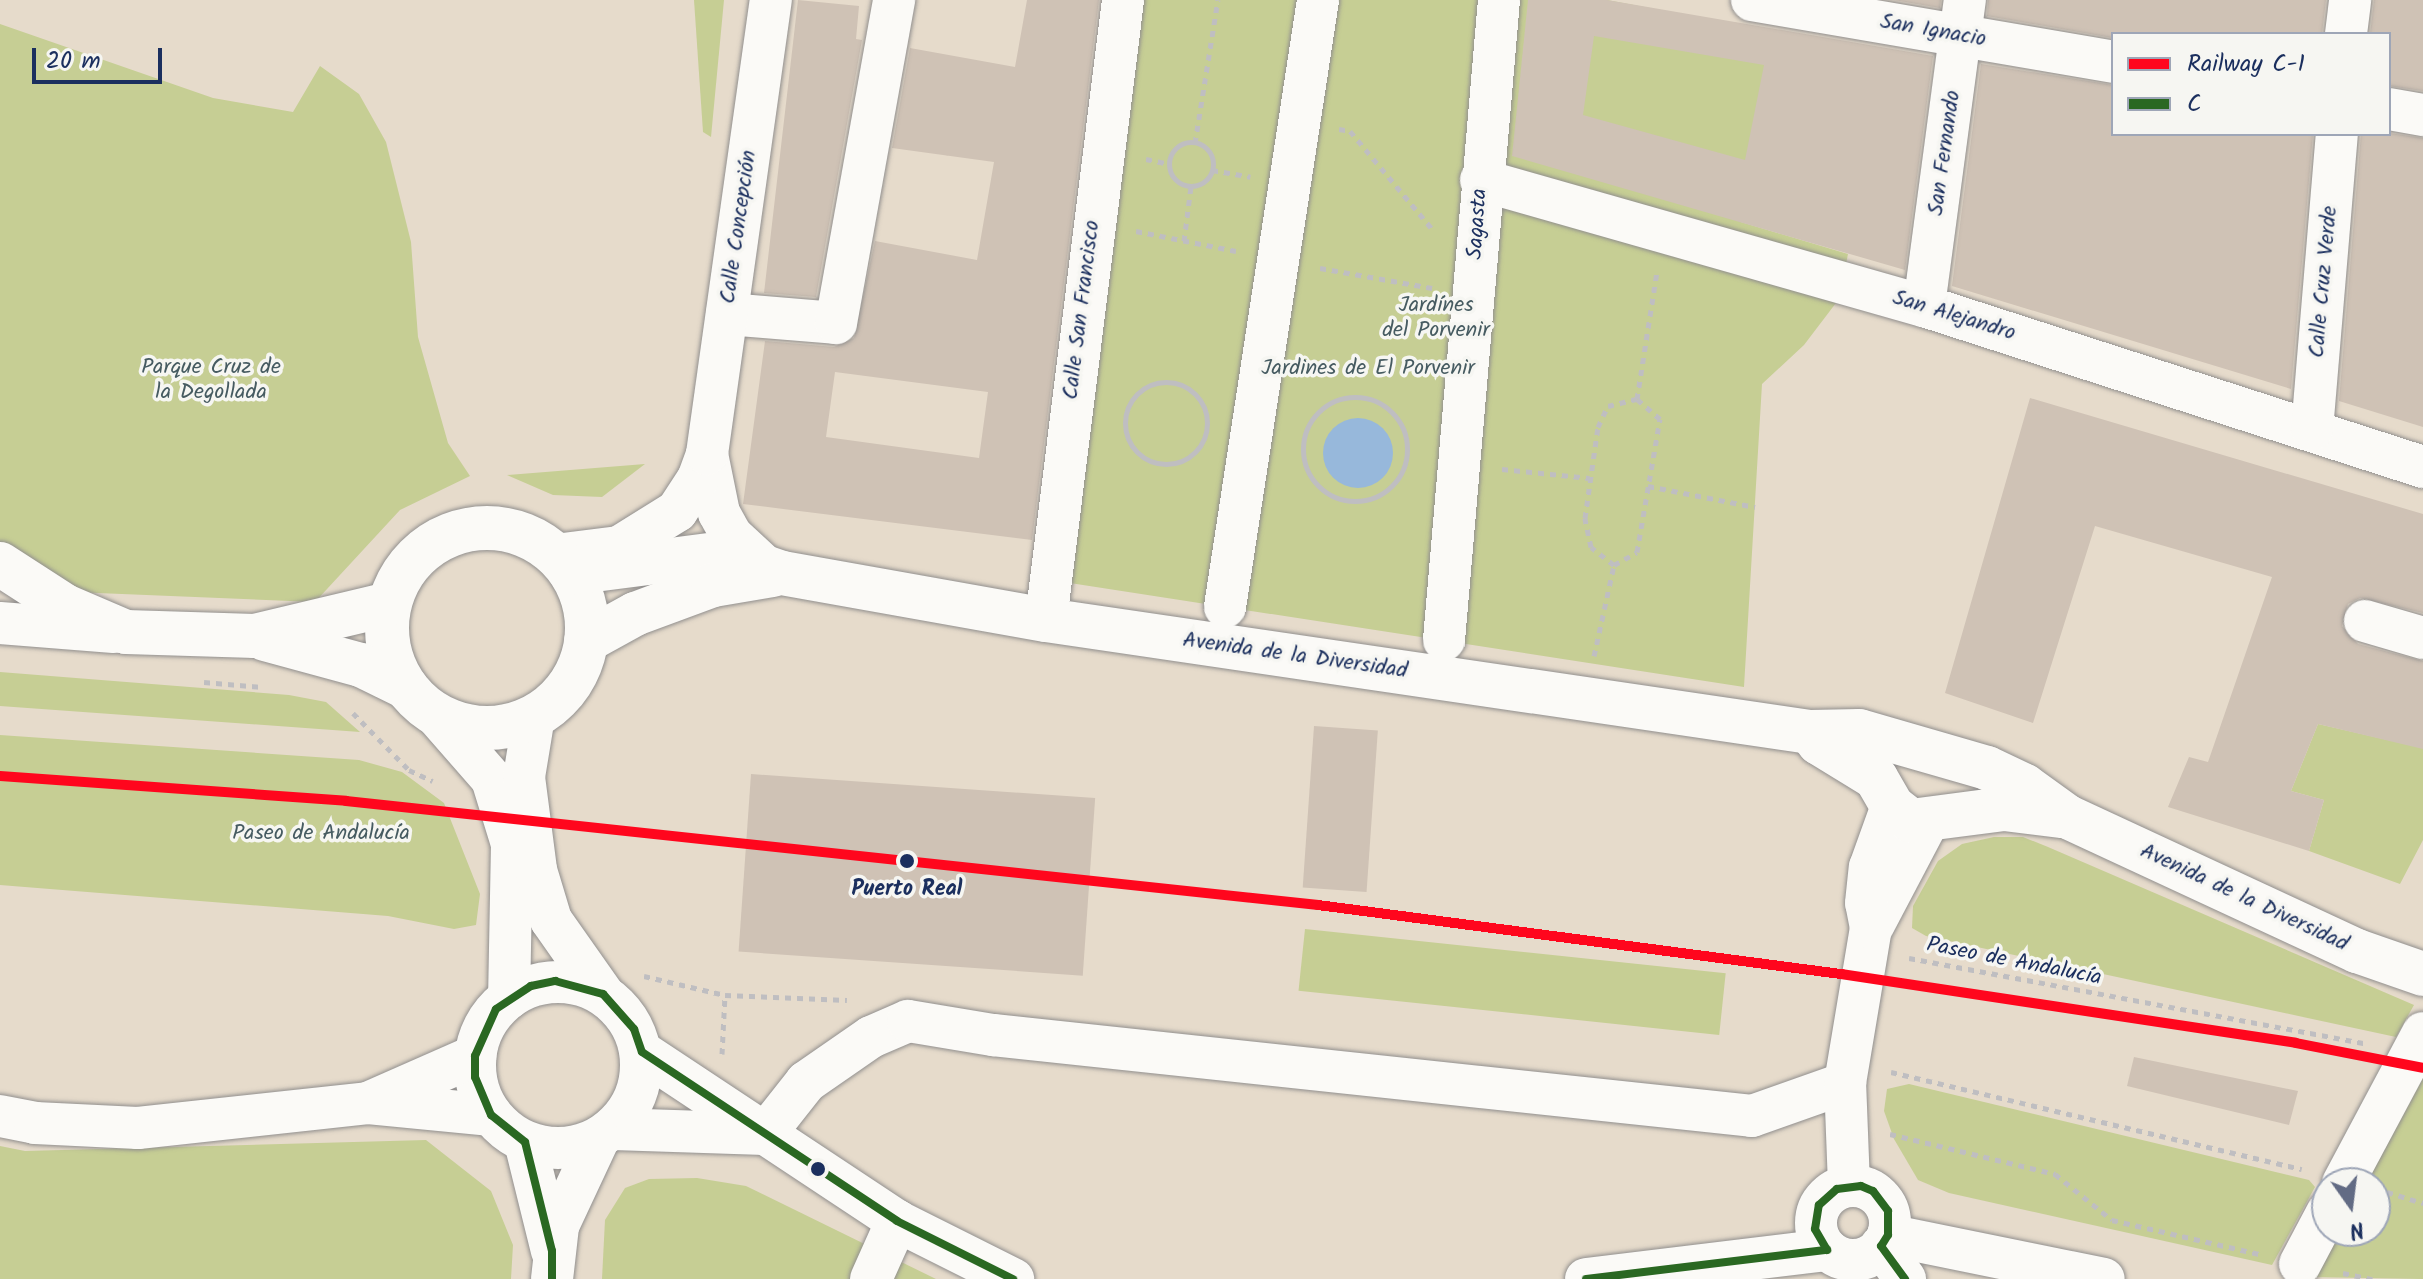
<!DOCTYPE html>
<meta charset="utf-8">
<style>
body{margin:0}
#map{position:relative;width:2423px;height:1279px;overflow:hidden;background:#e6dbcb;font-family:Kalam,sans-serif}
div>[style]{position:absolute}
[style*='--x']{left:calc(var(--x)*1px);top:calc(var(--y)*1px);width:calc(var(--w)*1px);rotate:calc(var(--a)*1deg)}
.green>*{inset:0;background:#c6ce94;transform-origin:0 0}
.water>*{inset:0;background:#97b8db}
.round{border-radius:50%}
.building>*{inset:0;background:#cfc2b5;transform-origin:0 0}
.path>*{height:5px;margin-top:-2.5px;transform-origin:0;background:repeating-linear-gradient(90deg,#bfbec1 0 6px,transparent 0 12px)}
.path>.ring{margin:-2.5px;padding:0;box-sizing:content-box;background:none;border:5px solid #bfbec1;border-radius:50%}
.roads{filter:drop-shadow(0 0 2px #918f8e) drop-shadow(0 0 2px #918f8e)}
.minor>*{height:42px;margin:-21px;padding:0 21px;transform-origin:21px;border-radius:21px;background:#fbfaf7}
.minor>.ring{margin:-21px;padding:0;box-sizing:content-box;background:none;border:42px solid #fbfaf7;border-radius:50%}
.major>*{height:44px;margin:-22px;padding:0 22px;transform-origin:22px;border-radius:22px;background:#fbfaf7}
.major>.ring{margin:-22px;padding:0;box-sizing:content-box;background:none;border:44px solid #fbfaf7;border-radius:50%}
.bus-1>*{height:8px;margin:-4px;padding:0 4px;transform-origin:4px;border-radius:4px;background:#2a6822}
.rail-1>*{height:10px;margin:-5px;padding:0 5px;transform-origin:5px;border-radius:5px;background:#ff061d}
.dots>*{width:22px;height:22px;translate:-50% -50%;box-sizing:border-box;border:4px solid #f6f6f2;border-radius:50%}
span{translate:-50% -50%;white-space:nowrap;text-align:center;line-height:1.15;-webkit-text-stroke:7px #f6f6f2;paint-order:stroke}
.street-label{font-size:22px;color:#1b2f5e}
.park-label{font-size:22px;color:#465b61}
.stop-label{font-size:22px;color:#1b2f5e;font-weight:700}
.legend{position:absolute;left:2111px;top:32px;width:280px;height:104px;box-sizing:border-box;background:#f6f6f2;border:2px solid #9ea6b7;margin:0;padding:10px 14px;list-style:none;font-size:24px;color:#1b2f5e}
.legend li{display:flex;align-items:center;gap:16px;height:40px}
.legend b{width:40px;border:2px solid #9ea6b7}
.north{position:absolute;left:2311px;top:1167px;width:80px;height:80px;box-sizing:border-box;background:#f6f6f2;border:2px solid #9ea6b7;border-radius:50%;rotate:166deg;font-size:22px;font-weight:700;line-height:32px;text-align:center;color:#1b2f5e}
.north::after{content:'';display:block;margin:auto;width:28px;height:36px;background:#626b84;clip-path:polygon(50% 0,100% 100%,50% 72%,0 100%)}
.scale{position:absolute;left:32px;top:48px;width:130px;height:36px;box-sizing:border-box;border:4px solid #1b2f5e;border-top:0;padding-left:10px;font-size:24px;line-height:28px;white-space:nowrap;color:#1b2f5e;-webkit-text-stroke:6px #f6f6f2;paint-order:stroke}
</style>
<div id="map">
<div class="green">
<i style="clip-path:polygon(694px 0,724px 0,711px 137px,703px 132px)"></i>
<i style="clip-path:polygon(1142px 0,1607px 0,1794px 35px,1741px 222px,1848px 254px,1839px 299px,1804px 345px,1762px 384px,1744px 687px,1070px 583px)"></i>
<i style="clip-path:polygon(0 24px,213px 98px,293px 112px,320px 66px,359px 94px,386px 142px,411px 242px,418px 337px,448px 443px,470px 476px,400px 510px,315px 602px,0 589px)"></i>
<i style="clip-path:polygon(645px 464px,602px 497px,553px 495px,507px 475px)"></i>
<i style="clip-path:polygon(0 672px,289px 695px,326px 702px,360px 732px,0 706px)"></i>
<i style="clip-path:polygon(2318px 724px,2423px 748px,2423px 840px,2400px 884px,2309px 851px,2324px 800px,2291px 791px)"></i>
<i style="clip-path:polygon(0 735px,359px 760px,402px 772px,444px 803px,480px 894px,476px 925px,454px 929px,388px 916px,0 885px)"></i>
<i style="clip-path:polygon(1994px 837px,2023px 837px,2048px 847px,2414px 1005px,2396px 1037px,1926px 936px,1912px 928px,1913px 906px,1938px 861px,1962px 844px)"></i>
<i style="left:1305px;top:929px;width:423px;height:62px;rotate:6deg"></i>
<i style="clip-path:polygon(2423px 1025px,2423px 1279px,2309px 1277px,2330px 1231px,2375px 1231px,2375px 1183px,2352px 1183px)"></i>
<i style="clip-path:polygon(1909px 1084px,2309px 1180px,2315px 1187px,2272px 1265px,1949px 1193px,1918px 1180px,1894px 1139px,1884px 1111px,1887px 1089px)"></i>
<i style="clip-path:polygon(426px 1140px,491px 1191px,513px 1245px,511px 1279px,0 1279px,0 1146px,25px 1151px)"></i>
<i style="clip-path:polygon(697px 1178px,746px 1186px,936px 1279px,602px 1279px,605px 1220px,625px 1188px,649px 1179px)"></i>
</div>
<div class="water">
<i class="round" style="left:1323px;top:418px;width:70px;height:70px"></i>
</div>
<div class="building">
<i style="clip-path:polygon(798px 0,859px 6px,856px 39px,862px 40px,816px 297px,764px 293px)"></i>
<i style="clip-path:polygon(evenodd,1027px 0,1099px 0,1032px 540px,743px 504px,765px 341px,834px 347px,854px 338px,875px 241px,977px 260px,994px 162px,892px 148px,910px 48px,1015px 67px,1027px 0,835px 372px,988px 392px,979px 458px,826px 437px,835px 372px)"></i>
<i style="clip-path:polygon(evenodd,1528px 0,1607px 0,1933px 56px,1905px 270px,1512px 156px,1528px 0,1594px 36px,1764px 65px,1745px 160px,1583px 115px,1594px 36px)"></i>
<i style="clip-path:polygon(1894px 0,1941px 0,1940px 8px)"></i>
<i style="clip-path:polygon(1988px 0,2326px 0,2322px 34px,2113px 38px,1987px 16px)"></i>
<i style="clip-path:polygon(2374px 0,2423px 0,2423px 91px,2389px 86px,2389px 34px,2370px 34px)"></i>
<i style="clip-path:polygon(1981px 64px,2113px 85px,2113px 134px,2313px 134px,2291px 389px,1952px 286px)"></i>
<i style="clip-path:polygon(2389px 133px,2423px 138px,2423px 427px,2339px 401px,2361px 134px)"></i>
<i style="clip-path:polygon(2030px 398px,2423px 514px,2423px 613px,2360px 598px,2348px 604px,2342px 626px,2358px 644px,2423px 661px,2423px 749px,2318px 724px,2291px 791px,2324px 800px,2309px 851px,2168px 807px,2189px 757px,2208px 762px,2272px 577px,2095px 526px,2033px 723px,1945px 693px)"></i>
<i style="left:1314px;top:726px;width:64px;height:162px;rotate:4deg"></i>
<i style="left:751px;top:774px;width:345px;height:178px;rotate:4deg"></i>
<i style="clip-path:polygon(2134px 1057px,2298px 1091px,2289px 1125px,2127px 1086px)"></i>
</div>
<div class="path">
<i style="--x:1339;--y:129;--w:11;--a:10"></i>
<i style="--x:1350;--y:131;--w:131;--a:50"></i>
<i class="ring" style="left:1169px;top:142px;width:39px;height:39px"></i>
<i style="--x:1195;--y:143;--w:145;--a:-80.9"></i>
<i style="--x:1146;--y:159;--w:24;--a:12"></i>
<i style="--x:1212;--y:170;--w:39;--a:10"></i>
<i style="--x:1136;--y:231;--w:102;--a:11.3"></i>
<i style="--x:1184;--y:241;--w:55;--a:-82.7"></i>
<i style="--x:1320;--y:268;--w:114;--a:10.1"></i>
<i class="ring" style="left:1125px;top:382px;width:77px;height:77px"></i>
<i class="ring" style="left:1303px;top:397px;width:99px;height:99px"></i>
<i style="--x:1502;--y:469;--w:88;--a:5.8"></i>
<i style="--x:1648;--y:486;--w:109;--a:11.1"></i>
<i style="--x:1614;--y:565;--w:29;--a:-142"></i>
<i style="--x:1591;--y:547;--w:30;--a:-102"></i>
<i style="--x:1585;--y:518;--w:92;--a:-81.9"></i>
<i style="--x:1598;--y:427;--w:23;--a:-65"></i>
<i style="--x:1608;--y:406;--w:30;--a:-14"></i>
<i style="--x:1594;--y:656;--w:93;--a:-77.6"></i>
<i style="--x:1614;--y:565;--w:26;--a:-29"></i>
<i style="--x:1637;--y:552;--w:135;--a:-80.2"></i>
<i style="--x:1660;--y:419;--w:30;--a:-139"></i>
<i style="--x:1637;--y:399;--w:129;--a:-81.1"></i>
<i style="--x:204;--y:682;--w:58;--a:4.9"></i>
<i style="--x:353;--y:713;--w:80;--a:45.5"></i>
<i style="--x:409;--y:770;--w:26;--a:25"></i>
<i style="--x:1909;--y:958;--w:466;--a:10.6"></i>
<i style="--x:644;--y:976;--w:83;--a:13.2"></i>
<i style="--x:725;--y:995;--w:122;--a:2.3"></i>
<i style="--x:722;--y:1054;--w:59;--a:-87.1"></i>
<i style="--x:1891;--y:1072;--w:422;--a:13.3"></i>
<i style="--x:1890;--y:1134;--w:170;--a:13.6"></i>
<i style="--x:2055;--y:1174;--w:73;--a:38.9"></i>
<i style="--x:2112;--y:1220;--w:151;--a:13"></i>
<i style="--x:2387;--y:1192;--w:38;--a:17"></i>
<i style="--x:2343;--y:1273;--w:30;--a:12"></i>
</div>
<div class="roads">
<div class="minor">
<i style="--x:1752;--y:0;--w:366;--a:9.7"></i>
<i style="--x:2346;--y:34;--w:34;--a:-83"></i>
<i style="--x:2389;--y:109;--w:35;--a:10"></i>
<i style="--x:1481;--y:180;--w:461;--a:15.9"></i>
<i style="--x:1924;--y:306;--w:524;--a:17.88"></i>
<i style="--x:1924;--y:306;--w:309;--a:-82.4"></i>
<i style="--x:727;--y:314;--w:109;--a:4.7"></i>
<i style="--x:836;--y:323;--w:328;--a:-79.8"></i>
<i style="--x:2312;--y:430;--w:297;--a:-85.2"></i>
<i style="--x:707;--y:454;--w:60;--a:78.5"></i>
<i style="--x:719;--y:513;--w:25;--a:61"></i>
<i style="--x:731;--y:535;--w:41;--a:43"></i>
<i style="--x:555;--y:555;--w:64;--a:-7.1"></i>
<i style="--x:619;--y:547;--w:68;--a:-31.8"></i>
<i style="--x:677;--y:511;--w:38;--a:-57"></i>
<i style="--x:698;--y:479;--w:27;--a:-70"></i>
<i style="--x:707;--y:454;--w:458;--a:-82"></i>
<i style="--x:1225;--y:607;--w:614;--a:-81.29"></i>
<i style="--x:1046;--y:620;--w:625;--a:-82.92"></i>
<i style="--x:2365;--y:621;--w:60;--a:16.3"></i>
<i style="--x:0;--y:623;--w:114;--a:4.5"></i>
<i style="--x:1444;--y:640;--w:642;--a:-85.09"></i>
<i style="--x:435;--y:714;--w:86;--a:48.8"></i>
<i style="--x:492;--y:779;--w:68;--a:72.9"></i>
<i style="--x:512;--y:844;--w:154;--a:91.1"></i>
<i style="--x:534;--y:716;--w:62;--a:99.3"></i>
<i style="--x:524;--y:777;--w:94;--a:82.6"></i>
<i style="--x:536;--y:870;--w:52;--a:73.3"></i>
<i style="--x:551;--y:920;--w:90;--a:54.9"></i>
<i style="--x:1874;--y:924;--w:114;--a:-62.3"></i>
<i class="ring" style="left:475px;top:982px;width:124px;height:124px"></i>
<i style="--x:642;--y:1052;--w:306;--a:33.5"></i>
<i style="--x:897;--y:1221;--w:130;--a:26.6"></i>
<i style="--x:370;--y:1102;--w:115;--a:-23.7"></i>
<i style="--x:0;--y:1116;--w:36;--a:11"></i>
<i style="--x:35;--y:1123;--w:103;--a:2.8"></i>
<i style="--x:138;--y:1128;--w:231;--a:-6.2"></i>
<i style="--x:368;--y:1103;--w:124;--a:5.6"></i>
<i style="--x:613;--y:1129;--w:152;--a:1.9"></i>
<i style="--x:765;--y:1134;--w:66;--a:-51.7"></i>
<i style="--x:806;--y:1082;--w:79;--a:-34.7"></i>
<i style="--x:871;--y:1037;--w:40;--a:-23.4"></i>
<i style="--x:908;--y:1021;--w:86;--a:9.4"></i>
<i style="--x:993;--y:1035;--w:763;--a:6.09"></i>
<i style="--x:1752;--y:1116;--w:99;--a:-19.5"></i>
<i style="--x:525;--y:1142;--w:112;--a:76.1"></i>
<i style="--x:2343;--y:1183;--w:170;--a:-61.9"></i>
<i style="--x:1849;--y:1185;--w:102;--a:-92.2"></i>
<i style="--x:1845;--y:1083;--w:157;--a:-80.5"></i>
<i style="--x:1871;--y:928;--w:25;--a:-101"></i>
<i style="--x:1866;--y:903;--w:36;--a:-84"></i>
<i style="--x:1870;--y:867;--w:65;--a:-70.2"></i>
<i class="ring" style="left:1816px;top:1186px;width:32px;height:32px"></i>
<i style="--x:1888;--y:1235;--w:220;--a:11.5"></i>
<i style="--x:1881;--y:1246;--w:41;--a:54"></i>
<i style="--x:2300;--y:1264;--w:58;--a:-62.1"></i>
<i style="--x:552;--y:1279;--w:53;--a:-83.5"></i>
<i style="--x:558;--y:1226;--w:97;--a:-65"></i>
<i style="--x:871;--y:1279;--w:64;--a:-65.9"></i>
<i style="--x:1586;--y:1279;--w:243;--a:-6.9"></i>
</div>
<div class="major">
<i class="ring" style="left:387px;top:528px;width:156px;height:156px"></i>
<i style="--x:0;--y:564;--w:77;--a:32.9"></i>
<i style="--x:65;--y:606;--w:66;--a:23.1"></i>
<i style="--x:126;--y:632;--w:129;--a:1.8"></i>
<i style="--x:255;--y:636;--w:138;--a:-13.4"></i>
<i style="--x:571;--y:573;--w:154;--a:-7.4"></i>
<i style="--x:724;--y:553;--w:61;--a:19"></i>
<i style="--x:782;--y:573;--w:268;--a:10.1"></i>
<i style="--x:1046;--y:620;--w:772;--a:8.34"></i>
<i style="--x:1810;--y:732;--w:49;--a:-1.2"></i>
<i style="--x:1859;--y:731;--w:133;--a:16.1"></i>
<i style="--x:1987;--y:768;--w:42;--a:25.3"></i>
<i style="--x:2025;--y:786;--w:53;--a:35.8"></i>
<i style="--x:2068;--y:817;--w:319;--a:24.9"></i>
<i style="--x:2357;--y:951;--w:70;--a:19.2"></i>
<i style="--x:265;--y:639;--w:99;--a:15.2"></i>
<i style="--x:361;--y:665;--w:50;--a:26.1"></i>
<i style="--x:586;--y:641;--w:56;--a:-28.9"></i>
<i style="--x:635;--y:614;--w:83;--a:-20.4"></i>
<i style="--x:713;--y:585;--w:60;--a:-9.6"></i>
<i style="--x:1810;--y:732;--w:14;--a:51"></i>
<i style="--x:1819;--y:743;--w:67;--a:31.6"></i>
<i style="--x:1876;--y:778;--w:32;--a:60"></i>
<i style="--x:1892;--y:806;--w:24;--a:38"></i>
<i style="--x:1911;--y:821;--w:94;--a:-7.4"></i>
<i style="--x:2004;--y:809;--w:57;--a:7"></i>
</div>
</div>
<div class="bus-1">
<i style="--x:1827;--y:1250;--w:24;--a:-120"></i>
<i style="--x:1815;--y:1229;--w:24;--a:-81"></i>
<i style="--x:1819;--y:1205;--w:24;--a:-42"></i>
<i style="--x:1837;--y:1189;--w:24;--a:-7"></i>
<i style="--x:1861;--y:1186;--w:13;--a:23"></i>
<i style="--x:1873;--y:1191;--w:25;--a:53"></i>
<i style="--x:1888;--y:1211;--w:24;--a:90"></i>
<i style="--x:1888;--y:1235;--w:13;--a:122"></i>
<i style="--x:1881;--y:1246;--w:41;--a:54"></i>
<i style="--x:552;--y:1279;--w:28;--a:-90"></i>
<i style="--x:552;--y:1251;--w:112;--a:-103.9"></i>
<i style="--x:525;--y:1142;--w:43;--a:-141.5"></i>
<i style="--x:491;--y:1115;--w:41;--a:-112.8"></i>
<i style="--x:475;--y:1077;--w:21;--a:-90"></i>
<i style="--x:475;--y:1056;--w:51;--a:-65.9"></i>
<i style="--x:496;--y:1009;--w:42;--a:-33.3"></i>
<i style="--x:531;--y:986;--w:25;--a:-12"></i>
<i style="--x:555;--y:981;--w:50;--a:15.2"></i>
<i style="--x:603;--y:994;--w:47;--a:48.5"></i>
<i style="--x:634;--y:1029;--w:24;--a:71"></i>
<i style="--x:642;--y:1052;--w:306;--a:33.5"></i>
<i style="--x:897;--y:1221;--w:130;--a:26.6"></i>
<i style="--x:1586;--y:1279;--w:243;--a:-6.9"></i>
</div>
<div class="rail-1">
<i style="--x:0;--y:776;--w:347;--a:4.1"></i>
<i style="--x:346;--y:801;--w:978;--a:6.11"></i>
<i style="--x:1318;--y:905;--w:528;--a:7.52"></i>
<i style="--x:1841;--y:974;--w:460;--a:8.6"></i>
<i style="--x:2296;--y:1043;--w:129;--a:11.1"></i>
</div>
<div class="dots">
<i style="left:907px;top:861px;background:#1b2f5e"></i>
<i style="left:818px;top:1169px;background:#1b2f5e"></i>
</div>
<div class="street-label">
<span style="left:1933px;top:31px;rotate:10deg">San Ignacio</span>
<span style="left:1945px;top:153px;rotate:-82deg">San Fernando</span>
<span style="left:1478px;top:224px;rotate:-86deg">Sagasta</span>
<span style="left:739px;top:227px;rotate:-82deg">Calle Concepción</span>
<span style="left:2324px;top:282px;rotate:-85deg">Calle Cruz Verde</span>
<span style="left:1082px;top:310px;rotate:-83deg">Calle San Francisco</span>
<span style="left:1954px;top:316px;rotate:17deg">San Alejandro</span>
<span style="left:1295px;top:656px;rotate:8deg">Avenida de la Diversidad</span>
<span style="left:2244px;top:898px;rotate:25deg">Avenida de la Diversidad</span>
<span style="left:2014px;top:962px;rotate:11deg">Paseo de Andalucía</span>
</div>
<div class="park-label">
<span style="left:1436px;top:318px">Jardínes<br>del Porvenir</span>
<span style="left:211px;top:380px">Parque Cruz de<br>la Degollada</span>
<span style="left:1368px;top:369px">Jardines de El Porvenir</span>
<span style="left:321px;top:834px">Paseo de Andalucía</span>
</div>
<div class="stop-label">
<span style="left:907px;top:890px">Puerto Real</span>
</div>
<ul class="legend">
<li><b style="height:10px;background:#ff061d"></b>Railway C-1</li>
<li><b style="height:10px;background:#2a6822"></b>C</li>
</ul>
<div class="north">N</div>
<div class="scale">20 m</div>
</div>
